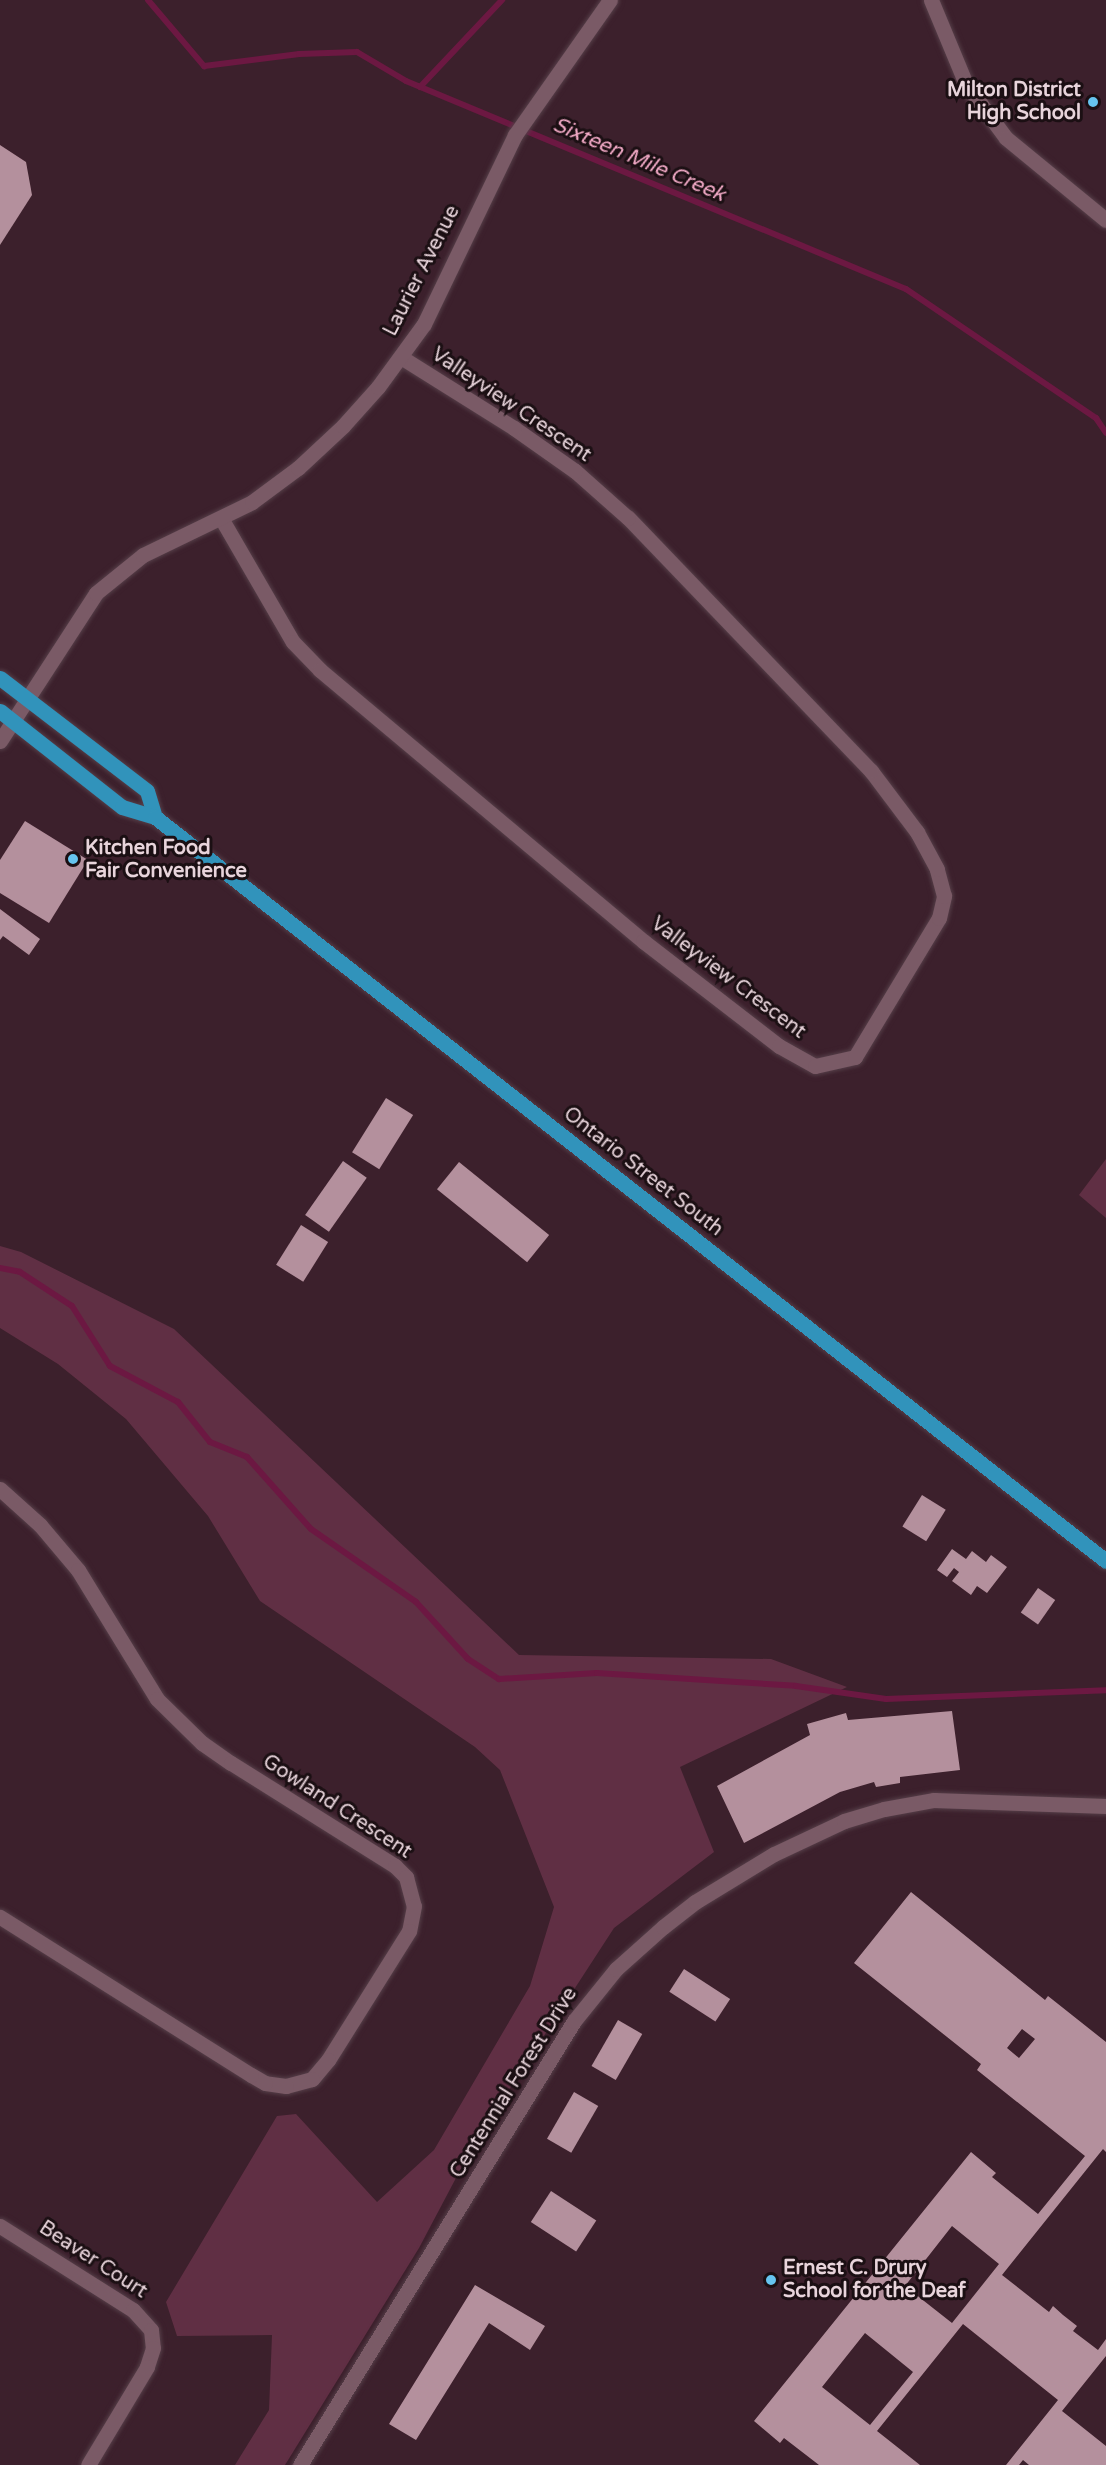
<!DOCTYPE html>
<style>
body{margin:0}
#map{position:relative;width:1106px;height:2465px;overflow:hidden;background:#3c202c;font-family:"Varela Round",sans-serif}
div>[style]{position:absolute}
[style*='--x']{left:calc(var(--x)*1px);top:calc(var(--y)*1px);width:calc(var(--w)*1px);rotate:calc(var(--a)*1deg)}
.green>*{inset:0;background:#602f44}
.stream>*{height:6px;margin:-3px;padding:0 3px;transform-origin:3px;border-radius:3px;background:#6c1842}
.building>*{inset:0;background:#b4909d;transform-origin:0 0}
.roads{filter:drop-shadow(0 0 2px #553e48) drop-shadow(0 0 2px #553e48)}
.street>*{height:15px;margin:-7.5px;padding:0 7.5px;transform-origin:7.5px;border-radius:7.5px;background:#7a5a66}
.secondary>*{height:15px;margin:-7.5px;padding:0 7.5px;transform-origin:7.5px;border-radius:7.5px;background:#7a5a66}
.primary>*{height:15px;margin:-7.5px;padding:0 7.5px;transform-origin:7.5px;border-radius:7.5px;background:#3193bb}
.dots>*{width:16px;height:16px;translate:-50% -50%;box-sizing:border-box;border:3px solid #1b0f13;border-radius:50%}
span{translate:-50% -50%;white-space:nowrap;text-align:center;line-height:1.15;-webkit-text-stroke:6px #1b0f13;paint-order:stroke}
.poi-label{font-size:20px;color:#e8d4db;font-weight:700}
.right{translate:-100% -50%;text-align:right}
.left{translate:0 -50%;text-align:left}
.street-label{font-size:20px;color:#e8d4db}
.water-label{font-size:21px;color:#f3aac7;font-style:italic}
</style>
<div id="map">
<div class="green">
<i style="clip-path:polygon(1106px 1159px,1106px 1218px,1079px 1195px)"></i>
<i style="clip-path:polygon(0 1246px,21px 1252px,174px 1329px,519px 1655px,771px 1659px,847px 1687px,680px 1767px,714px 1852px,614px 1928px,475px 2142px,419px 2248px,285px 2465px,235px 2465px,269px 2410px,272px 2335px,177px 2336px,166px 2302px,277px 2116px,296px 2114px,377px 2202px,434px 2150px,530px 1986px,554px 1907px,500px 1770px,475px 1747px,260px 1601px,208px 1516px,126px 1419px,58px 1364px,0 1328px)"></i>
</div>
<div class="stream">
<i style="--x:148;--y:0;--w:87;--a:49.7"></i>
<i style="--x:204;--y:66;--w:96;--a:-7.2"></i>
<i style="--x:299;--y:54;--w:58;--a:-2"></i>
<i style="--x:357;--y:52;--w:57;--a:30.6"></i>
<i style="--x:406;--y:81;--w:542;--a:22.59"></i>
<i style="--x:906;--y:289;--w:230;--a:34.2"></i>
<i style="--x:1096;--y:418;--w:18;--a:56"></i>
<i style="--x:420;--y:87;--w:120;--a:-46.7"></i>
<i style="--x:0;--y:1268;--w:20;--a:11"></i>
<i style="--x:20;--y:1272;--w:62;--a:33.2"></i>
<i style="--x:72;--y:1306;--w:71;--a:57.7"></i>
<i style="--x:110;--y:1366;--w:77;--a:27.9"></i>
<i style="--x:178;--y:1402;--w:51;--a:51.3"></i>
<i style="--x:210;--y:1442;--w:40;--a:22"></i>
<i style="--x:247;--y:1457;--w:96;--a:48.4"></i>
<i style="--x:311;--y:1529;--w:128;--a:34.8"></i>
<i style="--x:416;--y:1602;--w:77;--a:47.6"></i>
<i style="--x:468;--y:1659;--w:37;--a:33"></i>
<i style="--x:499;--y:1679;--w:98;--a:-3.5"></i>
<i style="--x:597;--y:1673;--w:199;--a:3.7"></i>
<i style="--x:796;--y:1686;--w:91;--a:8.2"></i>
<i style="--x:886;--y:1699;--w:220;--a:-2.3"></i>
</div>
<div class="building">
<i style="clip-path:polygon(0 145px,26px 162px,32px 195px,0 245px)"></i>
<i style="clip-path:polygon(25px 821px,88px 860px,49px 923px,0 893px,0 860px)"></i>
<i style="clip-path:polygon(0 909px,40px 939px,29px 955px,3px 936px,0 940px)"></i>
<i style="left:386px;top:1098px;width:32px;height:64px;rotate:32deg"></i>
<i style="left:343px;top:1161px;width:29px;height:66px;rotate:35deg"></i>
<i style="left:459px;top:1162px;width:116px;height:35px;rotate:39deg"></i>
<i style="left:301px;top:1225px;width:32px;height:47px;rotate:32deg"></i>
<i style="left:922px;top:1495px;width:28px;height:37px;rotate:32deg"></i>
<i style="clip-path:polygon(952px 1549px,966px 1559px,972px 1551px,986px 1562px,991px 1555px,1007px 1567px,987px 1593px,977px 1586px,971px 1595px,952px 1581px,959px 1572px,954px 1568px,947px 1577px,937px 1570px)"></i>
<i style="left:1038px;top:1588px;width:21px;height:30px;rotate:35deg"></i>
<i style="clip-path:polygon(952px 1711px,960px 1770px,900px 1777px,900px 1783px,876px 1787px,874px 1782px,840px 1792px,744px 1843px,717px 1786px,810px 1735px,807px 1724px,846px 1713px,848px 1720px)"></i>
<i style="clip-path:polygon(evenodd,911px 1892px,1045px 2000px,1048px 1996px,1106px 2042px,1106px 2152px,1103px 2149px,1002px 2275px,1049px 2312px,1053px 2306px,1063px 2315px,1077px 2326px,1073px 2331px,1098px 2350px,1106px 2339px,1106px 2356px,1062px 2411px,1106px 2446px,1106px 2465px,1029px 2465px,1023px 2460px,1019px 2465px,1006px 2465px,1058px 2400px,963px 2324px,877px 2431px,920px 2465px,819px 2465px,784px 2438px,780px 2443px,754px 2421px,971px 2152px,996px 2173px,992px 2177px,1038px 2214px,1085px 2156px,977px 2070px,981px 2064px,854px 1963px,911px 1892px,1022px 2029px,1035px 2039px,1019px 2058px,1007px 2048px,1022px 2029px,911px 1892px,952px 2226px,999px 2264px,952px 2323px,905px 2286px,952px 2226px,911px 1892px,865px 2333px,913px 2372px,870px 2425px,822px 2387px,865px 2333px)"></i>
<i style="left:684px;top:1969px;width:55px;height:27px;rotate:33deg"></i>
<i style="left:618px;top:2020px;width:28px;height:53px;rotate:30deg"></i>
<i style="left:574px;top:2092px;width:28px;height:54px;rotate:30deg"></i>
<i style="left:551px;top:2191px;width:54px;height:37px;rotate:33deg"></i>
<i style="clip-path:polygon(475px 2285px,545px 2326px,530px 2350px,489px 2323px,416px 2440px,389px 2424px)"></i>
</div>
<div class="roads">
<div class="street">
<i style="--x:221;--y:518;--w:143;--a:59.9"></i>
<i style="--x:293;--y:642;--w:39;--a:46"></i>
<i style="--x:320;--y:670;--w:422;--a:40"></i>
<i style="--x:643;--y:941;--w:172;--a:37.7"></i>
<i style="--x:779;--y:1046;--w:41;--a:29.1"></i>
<i style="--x:815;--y:1066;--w:41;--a:-12.7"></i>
<i style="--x:855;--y:1057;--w:162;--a:-58.9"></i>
<i style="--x:939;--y:918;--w:23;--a:-77"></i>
<i style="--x:944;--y:896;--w:28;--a:-105"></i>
<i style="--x:937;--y:869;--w:42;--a:-118.4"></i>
<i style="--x:917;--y:832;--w:76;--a:-127"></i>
<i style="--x:871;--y:771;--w:351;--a:-133.8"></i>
<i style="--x:628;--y:518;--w:71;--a:-138.4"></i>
<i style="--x:575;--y:471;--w:75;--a:-144.8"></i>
<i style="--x:514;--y:428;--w:133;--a:-147.9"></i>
<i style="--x:0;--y:1489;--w:54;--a:42"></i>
<i style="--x:40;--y:1525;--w:59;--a:49.8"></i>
<i style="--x:78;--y:1570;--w:151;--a:58.5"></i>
<i style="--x:157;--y:1699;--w:63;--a:44.4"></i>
<i style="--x:202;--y:1743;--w:35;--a:35"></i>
<i style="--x:231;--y:1763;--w:194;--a:32.1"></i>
<i style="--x:395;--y:1866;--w:16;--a:45"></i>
<i style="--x:406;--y:1877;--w:30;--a:75"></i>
<i style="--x:414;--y:1906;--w:25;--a:101"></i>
<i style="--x:409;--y:1931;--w:152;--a:122.1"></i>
<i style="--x:328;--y:2060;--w:25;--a:130"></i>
<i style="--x:312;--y:2079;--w:27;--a:165"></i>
<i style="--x:286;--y:2086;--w:21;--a:-172"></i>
<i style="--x:265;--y:2083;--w:16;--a:-150"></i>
<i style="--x:251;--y:2075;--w:297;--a:-147.8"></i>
<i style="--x:0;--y:2226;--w:157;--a:32.3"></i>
<i style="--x:133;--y:2310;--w:27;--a:48"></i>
<i style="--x:151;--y:2330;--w:18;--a:84"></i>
<i style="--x:153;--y:2348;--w:20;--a:108"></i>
<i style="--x:147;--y:2367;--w:114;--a:121"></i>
<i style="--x:300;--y:2465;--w:522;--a:-58.32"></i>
<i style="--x:574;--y:2021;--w:67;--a:-51.1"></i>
<i style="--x:616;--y:1969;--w:63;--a:-41.8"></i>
<i style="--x:663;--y:1927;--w:41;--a:-38"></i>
<i style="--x:695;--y:1902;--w:92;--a:-31.3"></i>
<i style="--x:774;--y:1854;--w:77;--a:-25.2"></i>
<i style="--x:844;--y:1821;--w:42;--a:-16.7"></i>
<i style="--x:884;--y:1809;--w:51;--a:-10.2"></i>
<i style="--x:934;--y:1800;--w:172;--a:2"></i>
</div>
<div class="secondary">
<i style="--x:931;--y:0;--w:91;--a:67.4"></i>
<i style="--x:966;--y:84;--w:67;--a:53.5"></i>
<i style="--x:1006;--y:138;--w:129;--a:39.4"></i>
<i style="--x:0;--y:741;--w:176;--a:-57"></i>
<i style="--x:96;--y:593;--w:60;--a:-39"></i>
<i style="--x:143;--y:555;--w:121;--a:-25.9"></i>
<i style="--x:252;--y:502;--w:57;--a:-36.5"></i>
<i style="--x:298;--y:468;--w:62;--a:-43"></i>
<i style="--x:343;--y:426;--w:52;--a:-48.1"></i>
<i style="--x:378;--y:387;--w:78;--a:-53.9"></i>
<i style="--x:424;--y:324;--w:210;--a:-64.3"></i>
<i style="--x:515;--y:135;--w:165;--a:-54.9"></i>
</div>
<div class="primary">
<i style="--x:0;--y:678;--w:185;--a:37.5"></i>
<i style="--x:147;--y:791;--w:27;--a:73"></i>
<i style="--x:0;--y:711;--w:155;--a:38.2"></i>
<i style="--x:122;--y:807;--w:34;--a:17"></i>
<i style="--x:155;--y:817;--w:1207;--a:38.04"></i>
</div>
</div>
<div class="dots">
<i style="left:1093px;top:102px;background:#66c4ef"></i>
<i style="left:73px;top:859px;background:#66c4ef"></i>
<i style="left:771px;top:2280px;background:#66c4ef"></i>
</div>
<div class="poi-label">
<span class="right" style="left:1081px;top:102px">Milton District<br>High School</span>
<span class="left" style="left:85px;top:860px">Kitchen Food<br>Fair Convenience</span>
<span class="left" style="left:783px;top:2280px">Ernest C. Drury<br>School for the Deaf</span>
</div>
<div class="street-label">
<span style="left:422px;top:271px;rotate:-63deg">Laurier Avenue</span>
<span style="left:511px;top:405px;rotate:34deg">Valleyview Crescent</span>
<span style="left:728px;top:978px;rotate:37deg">Valleyview Crescent</span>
<span style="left:643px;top:1172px;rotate:38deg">Ontario Street South</span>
<span style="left:337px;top:1807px;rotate:33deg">Gowland Crescent</span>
<span style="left:514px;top:2083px;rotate:-58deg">Centennial Forest Drive</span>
<span style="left:93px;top:2260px;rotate:33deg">Beaver Court</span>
</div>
<div class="water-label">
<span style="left:639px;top:160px;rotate:23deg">Sixteen Mile Creek</span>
</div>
</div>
